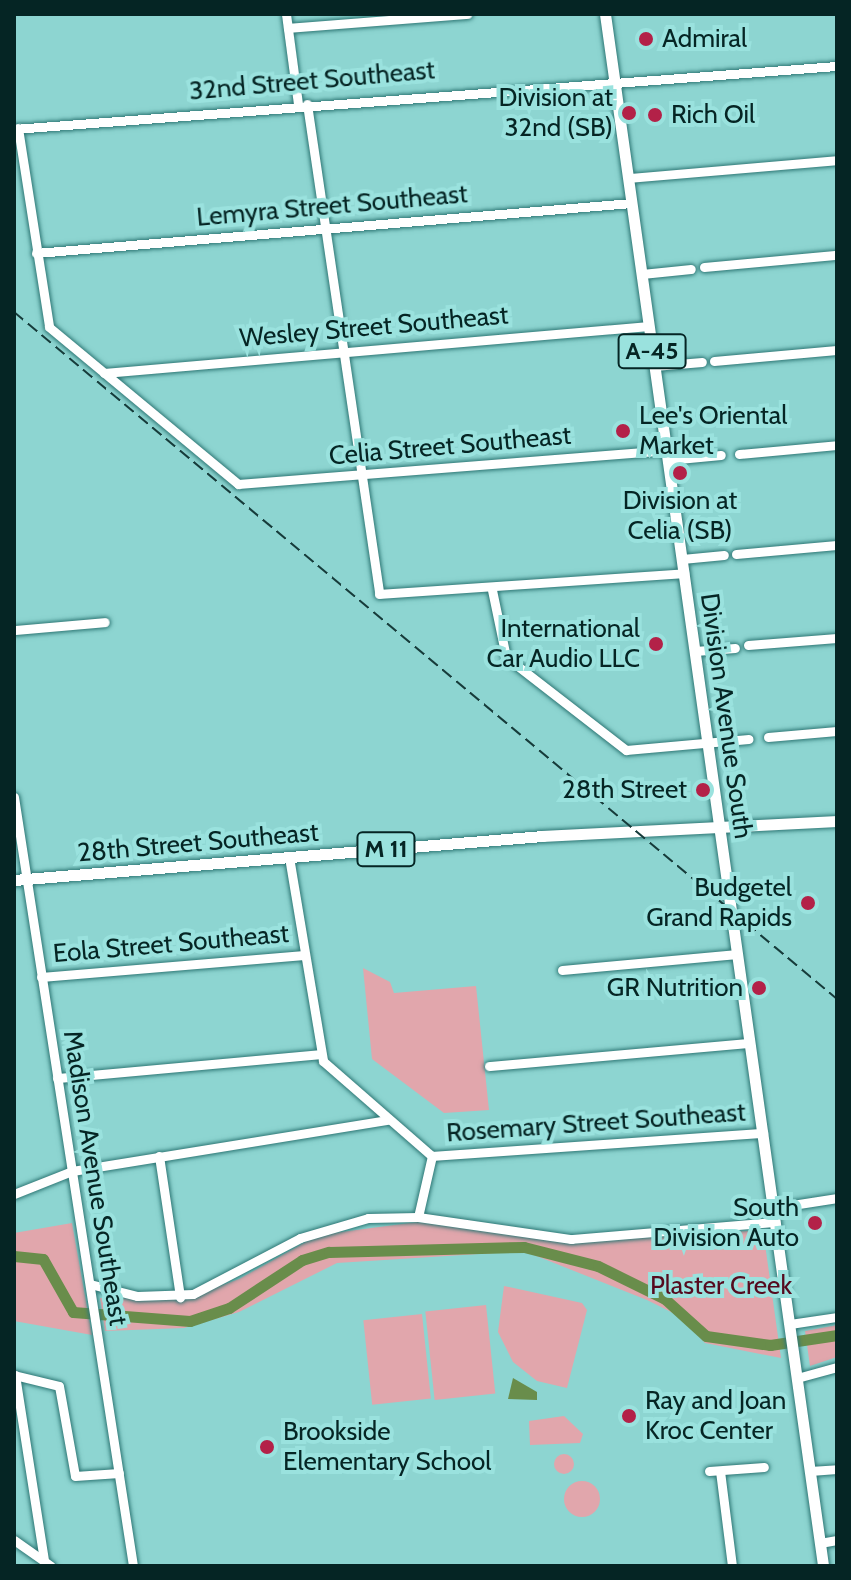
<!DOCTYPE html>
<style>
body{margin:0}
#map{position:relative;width:851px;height:1580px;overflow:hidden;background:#8dd5d1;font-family:Cabin,sans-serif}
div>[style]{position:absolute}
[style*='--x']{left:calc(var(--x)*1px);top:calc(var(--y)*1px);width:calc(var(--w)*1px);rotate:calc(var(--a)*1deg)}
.green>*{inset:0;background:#e1a6ac;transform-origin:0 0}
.round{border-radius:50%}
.water>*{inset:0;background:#698d4b}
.river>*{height:11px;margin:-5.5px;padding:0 5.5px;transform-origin:5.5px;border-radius:5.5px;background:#698d4b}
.roads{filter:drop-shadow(0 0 2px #2e7775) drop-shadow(0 0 2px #2e7775)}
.minor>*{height:9px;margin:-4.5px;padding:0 4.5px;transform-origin:4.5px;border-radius:4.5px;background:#fff}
.major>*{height:11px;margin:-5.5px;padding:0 5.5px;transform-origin:5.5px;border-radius:5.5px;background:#fff}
.rail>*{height:2px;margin-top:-1px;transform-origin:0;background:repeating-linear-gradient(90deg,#163b3a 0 12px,transparent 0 18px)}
.dots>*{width:22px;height:22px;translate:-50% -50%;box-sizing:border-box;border:4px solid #9ae2de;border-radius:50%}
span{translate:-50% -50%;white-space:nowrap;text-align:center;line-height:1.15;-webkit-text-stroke:8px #9ae2de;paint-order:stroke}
.shield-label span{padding:2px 6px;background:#9ae2de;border:2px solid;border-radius:6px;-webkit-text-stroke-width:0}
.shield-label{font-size:24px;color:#052524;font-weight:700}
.poi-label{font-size:26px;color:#052524}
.left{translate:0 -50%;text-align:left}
.right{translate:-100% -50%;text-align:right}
.street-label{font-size:26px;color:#052524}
.park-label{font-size:26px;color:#550a1e}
.frame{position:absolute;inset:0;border:16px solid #052524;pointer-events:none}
</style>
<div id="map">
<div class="green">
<i style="clip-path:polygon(363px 968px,390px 982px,394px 993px,476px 986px,489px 1110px,444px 1113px,372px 1059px)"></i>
<i style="clip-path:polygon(417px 1222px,571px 1242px,763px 1230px,781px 1358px,705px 1343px,683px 1318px,647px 1300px,524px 1251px,337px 1263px,239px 1312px,184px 1328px,105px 1331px,100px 1298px,184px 1299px,239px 1279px,318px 1235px)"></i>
<i style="clip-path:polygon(72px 1223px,92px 1335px,14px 1321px,14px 1233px)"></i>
<i style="clip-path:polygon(504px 1286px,582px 1303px,587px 1310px,567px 1388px,537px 1381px,513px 1362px,498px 1332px)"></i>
<i style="left:486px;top:1305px;width:89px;height:61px;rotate:84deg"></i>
<i style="left:422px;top:1314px;width:85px;height:59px;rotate:84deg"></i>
<i style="clip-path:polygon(837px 1325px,837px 1357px,810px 1366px,805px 1331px)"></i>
<i style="clip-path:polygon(564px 1416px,583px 1434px,580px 1443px,530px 1445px,529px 1421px)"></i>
<i class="round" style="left:554px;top:1454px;width:20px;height:20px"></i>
<i class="round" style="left:564px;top:1481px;width:36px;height:36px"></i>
</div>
<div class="water">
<i style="clip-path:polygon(513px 1378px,537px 1392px,537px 1400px,508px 1399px)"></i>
</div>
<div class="river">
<i style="--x:14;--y:1256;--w:29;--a:6"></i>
<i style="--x:43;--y:1259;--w:61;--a:60.5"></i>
<i style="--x:73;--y:1312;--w:117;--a:4.4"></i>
<i style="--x:190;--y:1321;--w:41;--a:-18.4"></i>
<i style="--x:229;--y:1308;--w:87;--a:-33.3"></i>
<i style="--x:302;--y:1260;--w:28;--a:-17"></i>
<i style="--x:329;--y:1252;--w:195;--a:-1.5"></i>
<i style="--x:524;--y:1247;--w:76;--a:14.4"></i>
<i style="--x:598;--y:1266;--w:75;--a:26.2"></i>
<i style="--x:665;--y:1299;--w:55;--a:42.1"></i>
<i style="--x:706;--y:1336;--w:65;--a:8"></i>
<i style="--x:770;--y:1345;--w:68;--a:-8.5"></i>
</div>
<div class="roads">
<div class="minor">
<i style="--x:286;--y:14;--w:91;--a:82.4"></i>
<i style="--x:288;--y:28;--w:180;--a:-4.5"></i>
<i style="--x:307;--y:104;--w:495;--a:81.6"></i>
<i style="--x:379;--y:594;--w:306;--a:-3.9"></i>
<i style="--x:18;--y:128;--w:201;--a:81.1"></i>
<i style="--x:49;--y:327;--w:246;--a:39.7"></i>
<i style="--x:238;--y:484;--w:429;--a:-4.5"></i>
<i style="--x:14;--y:129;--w:825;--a:-4.38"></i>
<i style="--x:629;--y:178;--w:209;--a:-4.9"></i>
<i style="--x:36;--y:253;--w:598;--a:-4.8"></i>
<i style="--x:704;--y:267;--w:134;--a:-5.2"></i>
<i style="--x:642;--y:274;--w:49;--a:-5.8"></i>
<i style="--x:714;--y:361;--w:123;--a:-5.1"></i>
<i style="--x:654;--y:366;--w:48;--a:-4.8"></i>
<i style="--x:104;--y:373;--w:547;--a:-4.93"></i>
<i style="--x:739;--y:454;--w:98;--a:-5.2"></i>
<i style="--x:668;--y:460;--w:53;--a:-5.4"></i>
<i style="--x:736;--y:554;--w:101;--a:-5.1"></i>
<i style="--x:682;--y:559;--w:42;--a:-5.4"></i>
<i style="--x:492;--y:590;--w:68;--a:78.2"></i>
<i style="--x:506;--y:657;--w:152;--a:37.8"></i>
<i style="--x:626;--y:750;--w:123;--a:-5.1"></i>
<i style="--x:14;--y:630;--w:91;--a:-5"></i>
<i style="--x:748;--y:645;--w:89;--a:-4.5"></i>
<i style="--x:695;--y:651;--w:40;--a:-4.3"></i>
<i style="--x:768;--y:737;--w:69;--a:-5"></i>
<i style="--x:14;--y:797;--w:778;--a:81.2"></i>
<i style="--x:289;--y:857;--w:207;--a:80.5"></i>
<i style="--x:323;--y:1061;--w:145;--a:41.1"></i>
<i style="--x:432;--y:1156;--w:332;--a:-4"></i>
<i style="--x:562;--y:970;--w:176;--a:-5.2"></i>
<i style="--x:41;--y:977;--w:264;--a:-4.8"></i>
<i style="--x:489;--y:1066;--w:261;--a:-5.1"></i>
<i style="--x:57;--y:1078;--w:264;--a:-5.2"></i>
<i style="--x:159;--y:1156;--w:143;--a:81.5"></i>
<i style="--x:14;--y:1194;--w:62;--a:-21.6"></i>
<i style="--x:72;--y:1171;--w:320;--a:-9.2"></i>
<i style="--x:773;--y:1208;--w:65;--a:-8.9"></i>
<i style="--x:418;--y:1217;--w:63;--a:-77.1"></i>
<i style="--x:90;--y:1284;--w:49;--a:14.3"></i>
<i style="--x:137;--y:1296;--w:56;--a:-2"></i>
<i style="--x:193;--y:1294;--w:121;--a:-27.6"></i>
<i style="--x:300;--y:1238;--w:71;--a:-16.4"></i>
<i style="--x:368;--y:1218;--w:50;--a:-1.1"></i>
<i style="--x:418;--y:1217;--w:155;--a:8.2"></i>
<i style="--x:571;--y:1239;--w:205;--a:-4.8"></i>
<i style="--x:790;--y:1324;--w:48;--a:-8.5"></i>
<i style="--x:14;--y:1375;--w:46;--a:13.7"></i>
<i style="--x:59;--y:1386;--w:91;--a:79.9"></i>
<i style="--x:75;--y:1476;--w:44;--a:-3.9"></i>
<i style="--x:15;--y:1375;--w:188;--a:81.1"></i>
<i style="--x:797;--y:1378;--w:41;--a:-15.4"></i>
<i style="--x:709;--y:1471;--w:55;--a:-4.2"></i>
<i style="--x:720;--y:1471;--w:96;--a:82.8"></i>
<i style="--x:810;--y:1471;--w:27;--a:-4"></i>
<i style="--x:14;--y:1540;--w:45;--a:35.1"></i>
<i style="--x:820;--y:1543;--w:17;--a:-10"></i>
</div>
<div class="major">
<i style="--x:605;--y:14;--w:1567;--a:82"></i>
<i style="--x:14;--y:880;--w:530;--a:-4.76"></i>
<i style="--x:542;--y:836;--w:295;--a:-2.9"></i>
</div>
</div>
<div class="rail">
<i style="--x:14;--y:312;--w:1072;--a:39.85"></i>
</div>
<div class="dots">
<i style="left:646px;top:39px;background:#b32148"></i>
<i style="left:629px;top:113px;background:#b32148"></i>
<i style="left:655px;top:115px;background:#b32148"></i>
<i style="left:623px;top:431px;background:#b32148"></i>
<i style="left:680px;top:473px;background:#b32148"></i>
<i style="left:656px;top:644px;background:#b32148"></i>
<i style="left:703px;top:790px;background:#b32148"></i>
<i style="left:808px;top:903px;background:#b32148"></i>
<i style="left:759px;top:988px;background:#b32148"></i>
<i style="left:815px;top:1223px;background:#b32148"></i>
<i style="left:629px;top:1416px;background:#b32148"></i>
<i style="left:267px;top:1447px;background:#b32148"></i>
</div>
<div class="shield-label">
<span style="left:652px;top:351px">A-45</span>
<span style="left:386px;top:849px">M 11</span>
</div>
<div class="poi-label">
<span class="left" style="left:662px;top:39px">Admiral</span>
<span class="right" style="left:613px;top:113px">Division at<br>32nd (SB)</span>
<span class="left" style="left:671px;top:115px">Rich Oil</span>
<span class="left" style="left:639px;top:431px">Lee's Oriental<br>Market</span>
<span style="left:680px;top:516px">Division at<br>Celia (SB)</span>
<span class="right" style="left:640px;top:644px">International<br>Car Audio LLC</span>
<span class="right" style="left:687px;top:790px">28th Street</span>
<span class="right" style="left:792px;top:903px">Budgetel<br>Grand Rapids</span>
<span class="right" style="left:743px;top:988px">GR Nutrition</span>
<span class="right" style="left:799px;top:1223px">South<br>Division Auto</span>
<span class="left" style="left:645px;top:1416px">Ray and Joan<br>Kroc Center</span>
<span class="left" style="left:283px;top:1447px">Brookside<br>Elementary School</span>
</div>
<div class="street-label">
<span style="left:312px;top:81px;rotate:-5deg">32nd Street Southeast</span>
<span style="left:332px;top:206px;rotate:-5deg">Lemyra Street Southeast</span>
<span style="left:374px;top:327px;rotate:-5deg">Wesley Street Southeast</span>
<span style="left:450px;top:446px;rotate:-5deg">Celia Street Southeast</span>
<span style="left:726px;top:716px;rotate:82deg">Division Avenue South</span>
<span style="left:198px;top:843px;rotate:-5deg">28th Street Southeast</span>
<span style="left:171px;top:944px;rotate:-5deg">Eola Street Southeast</span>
<span style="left:596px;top:1123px;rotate:-4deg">Rosemary Street Southeast</span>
<span style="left:95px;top:1178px;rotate:81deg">Madison Avenue Southeast</span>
</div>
<div class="park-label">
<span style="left:721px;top:1286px">Plaster Creek</span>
</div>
<div class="frame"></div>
</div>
